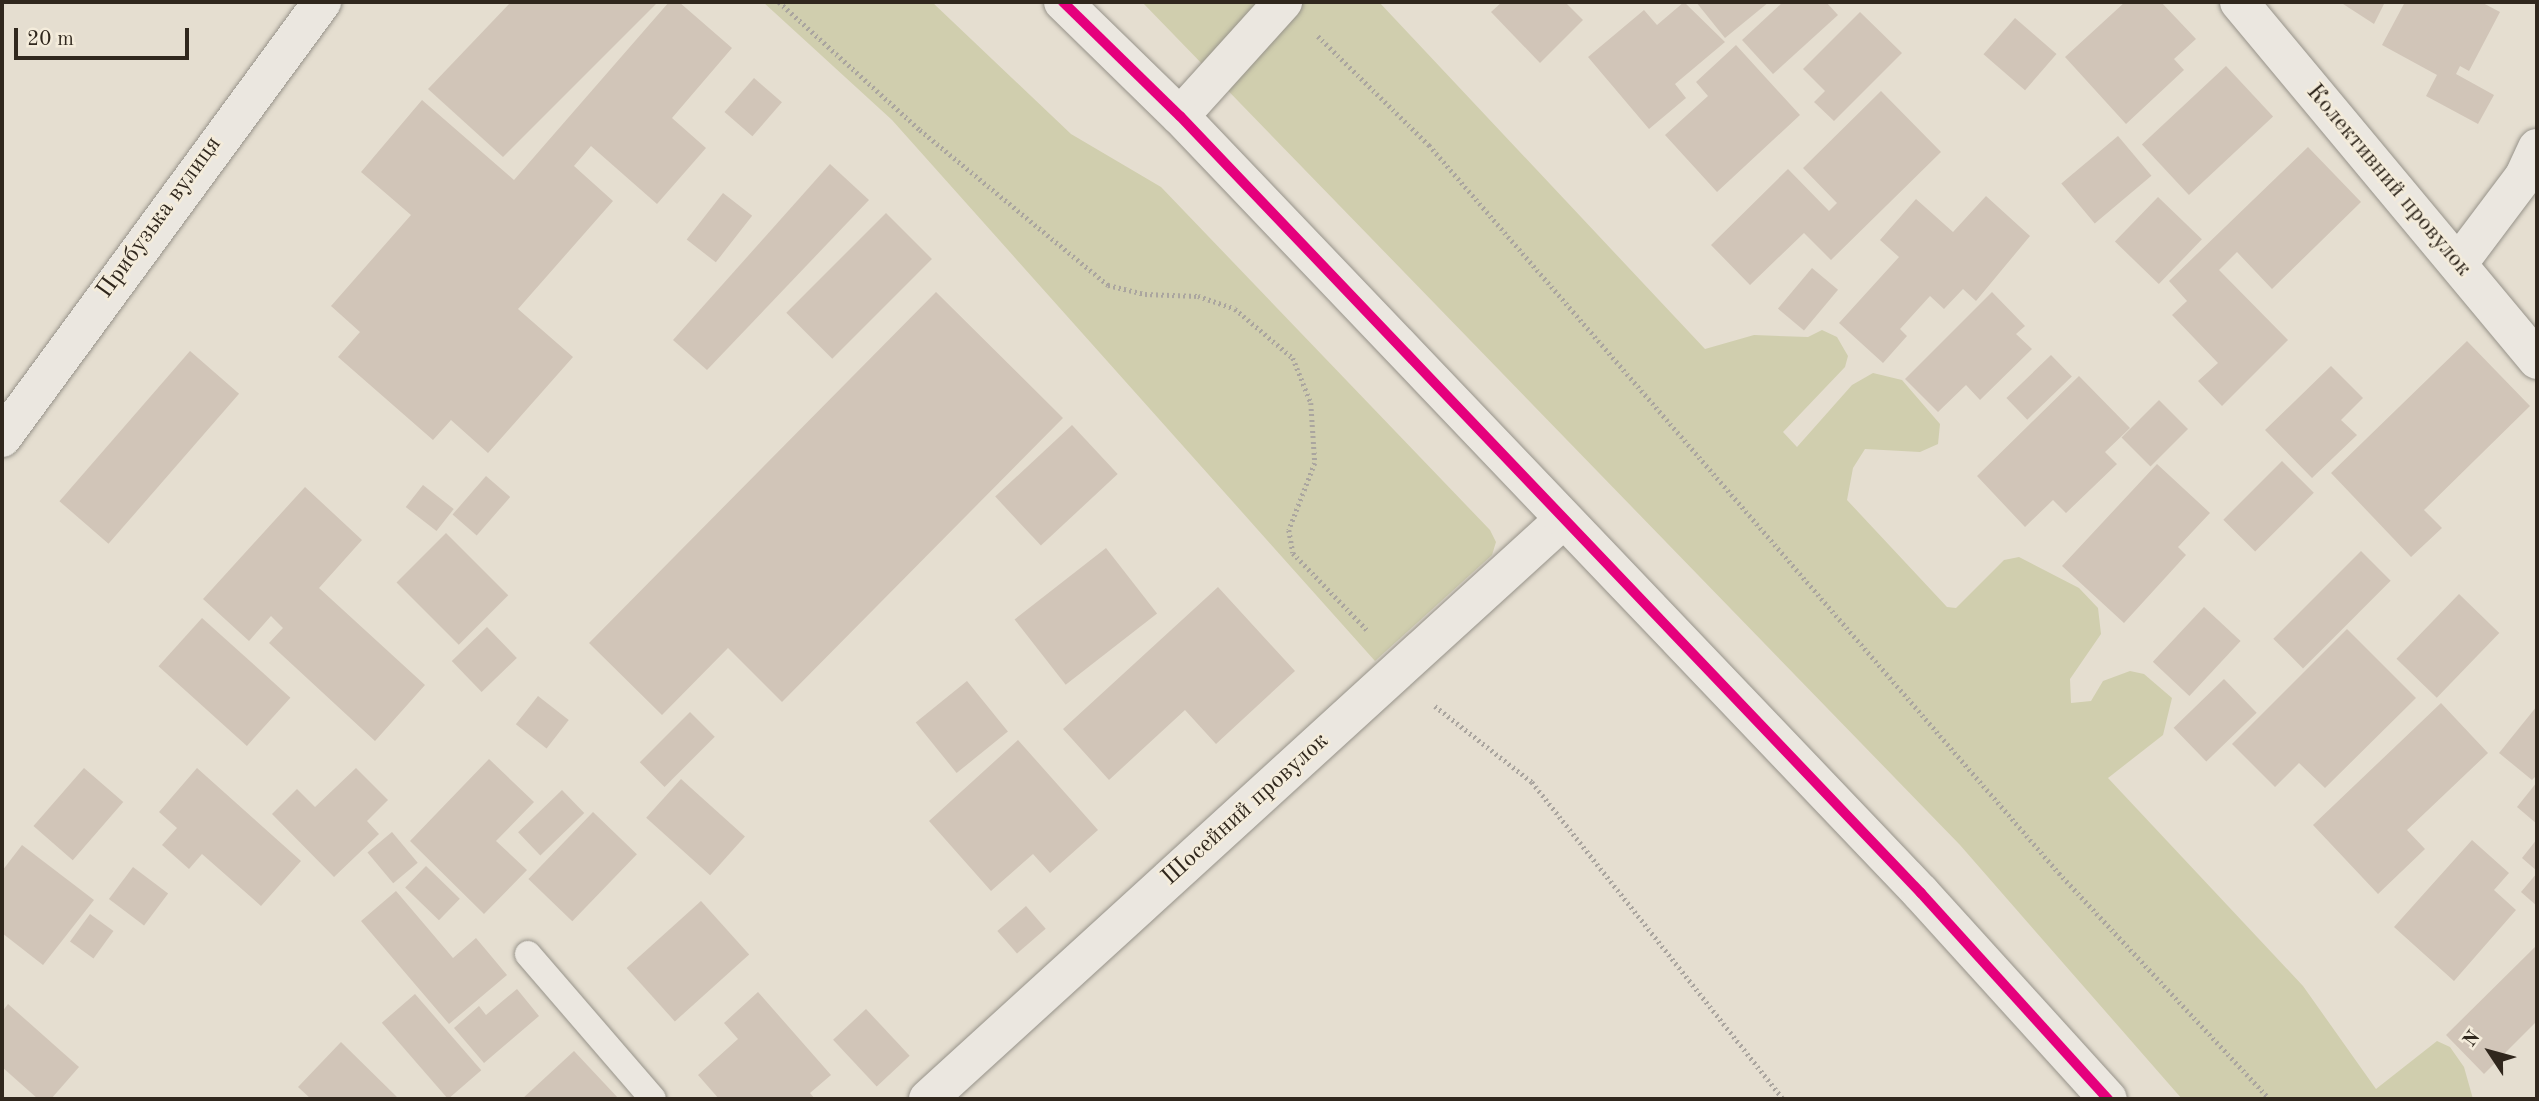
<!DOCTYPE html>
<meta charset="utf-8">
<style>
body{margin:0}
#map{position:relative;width:2539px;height:1101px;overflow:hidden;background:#e5ded0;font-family:"Old Standard TT",serif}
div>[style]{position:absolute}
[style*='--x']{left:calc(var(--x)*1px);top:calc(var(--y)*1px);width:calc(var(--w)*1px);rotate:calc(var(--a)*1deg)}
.green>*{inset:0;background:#d0ceae}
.building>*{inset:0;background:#d1c5b8;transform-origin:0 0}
.path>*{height:4.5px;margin-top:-2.25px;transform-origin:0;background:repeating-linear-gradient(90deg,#aaa59f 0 2px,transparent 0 5.5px)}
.roads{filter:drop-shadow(0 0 2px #97938a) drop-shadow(0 0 2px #97938a)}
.service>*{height:26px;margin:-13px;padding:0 13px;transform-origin:13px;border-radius:13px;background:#ebe7e0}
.minor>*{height:38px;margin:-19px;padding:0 19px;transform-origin:19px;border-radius:19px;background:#ebe7e0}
.tertiary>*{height:38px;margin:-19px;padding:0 19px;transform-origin:19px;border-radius:19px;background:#ebe7e0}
.secondary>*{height:38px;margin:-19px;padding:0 19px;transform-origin:19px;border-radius:19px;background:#ebe7e0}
.bus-1>*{height:10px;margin:-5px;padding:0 5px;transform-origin:5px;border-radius:5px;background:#e5007d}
span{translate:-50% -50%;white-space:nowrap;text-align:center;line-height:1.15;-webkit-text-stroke:5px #f4ecdb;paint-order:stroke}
.street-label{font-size:24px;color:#30271d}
.frame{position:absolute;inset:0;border:4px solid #30271d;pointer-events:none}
.north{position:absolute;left:2455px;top:1017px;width:70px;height:70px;-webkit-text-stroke:5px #f4ecdb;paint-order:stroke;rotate:306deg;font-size:19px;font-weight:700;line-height:28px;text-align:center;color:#30271d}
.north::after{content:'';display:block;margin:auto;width:24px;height:32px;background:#30271d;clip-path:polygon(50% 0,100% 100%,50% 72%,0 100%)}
.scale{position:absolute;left:14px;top:28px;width:175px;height:32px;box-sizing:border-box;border:4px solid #30271d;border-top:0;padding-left:9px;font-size:21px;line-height:24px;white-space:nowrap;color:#30271d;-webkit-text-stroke:5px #f4ecdb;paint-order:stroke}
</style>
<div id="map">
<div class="green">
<i style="clip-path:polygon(763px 2px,932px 2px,1071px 134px,1161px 187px,1490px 530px,1496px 542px,1492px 555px,1375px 661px,892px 120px)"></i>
<i style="clip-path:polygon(1142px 2px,1379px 2px,1705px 349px,1754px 335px,1808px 337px,1822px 330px,1837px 337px,1848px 356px,1845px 367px,1783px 432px,1797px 447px,1852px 385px,1873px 373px,1902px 380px,1940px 424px,1938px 444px,1920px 452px,1865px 449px,1853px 468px,1847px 500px,1947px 607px,1956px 608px,2004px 560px,2019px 557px,2079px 588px,2098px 608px,2101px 634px,2070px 679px,2071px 703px,2091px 701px,2103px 681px,2130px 671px,2144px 674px,2172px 698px,2163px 735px,2108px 778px,2303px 986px,2376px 1089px,2437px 1041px,2450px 1047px,2464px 1067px,2473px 1099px,2182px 1099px,1960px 845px)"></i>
</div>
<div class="building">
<i style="clip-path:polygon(511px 2px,658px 2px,503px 157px,428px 89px)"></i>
<i style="clip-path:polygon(669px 2px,679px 2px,732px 48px,672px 118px,706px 148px,657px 204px,591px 146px,574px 166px,613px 201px,518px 309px,573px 357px,488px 453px,451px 420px,433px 440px,338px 357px,360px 332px,331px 306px,411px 215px,361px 172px,422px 100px,514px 180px)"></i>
<i style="clip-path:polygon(1502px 2px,1565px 2px,1583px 20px,1540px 63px,1491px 12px)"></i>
<i style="clip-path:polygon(1684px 2px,1725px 42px,1675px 84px,1686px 98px,1649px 129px,1588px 57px,1644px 10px,1657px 25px)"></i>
<i style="clip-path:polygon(1696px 2px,1769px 2px,1725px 38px)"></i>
<i style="clip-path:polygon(1783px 2px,1826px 2px,1838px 15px,1773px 74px,1742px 40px)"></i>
<i style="clip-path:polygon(2125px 2px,2161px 2px,2196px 39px,2174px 59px,2184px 70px,2126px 124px,2065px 57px)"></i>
<i style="clip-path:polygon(2340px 2px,2385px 2px,2374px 24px)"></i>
<i style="clip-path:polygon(2405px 2px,2481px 2px,2500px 12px,2469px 71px,2460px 66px,2456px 74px,2494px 95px,2478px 124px,2426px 96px,2437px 75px,2382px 45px)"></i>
<i style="clip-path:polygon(1860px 12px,1902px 53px,1834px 121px,1814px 102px,1825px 91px,1803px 69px)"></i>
<i style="left:2015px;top:18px;width:55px;height:48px;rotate:41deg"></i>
<i style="clip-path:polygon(1736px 45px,1800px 115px,1717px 192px,1665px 135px,1708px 96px,1696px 82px)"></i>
<i style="left:2226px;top:66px;width:69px;height:115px;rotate:47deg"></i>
<i style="left:754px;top:78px;width:37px;height:45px;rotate:41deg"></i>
<i style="clip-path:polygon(1881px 91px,1941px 152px,1831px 260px,1804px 233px,1750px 285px,1711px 245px,1788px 169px,1829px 211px,1837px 203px,1803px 168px)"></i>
<i style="left:2118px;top:136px;width:52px;height:74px;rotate:50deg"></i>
<i style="clip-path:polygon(2308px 147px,2361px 202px,2272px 289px,2237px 252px,2219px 270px,2288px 340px,2222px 406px,2198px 381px,2218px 363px,2172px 315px,2187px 301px,2169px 281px)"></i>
<i style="clip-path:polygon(830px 164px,869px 200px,707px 370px,673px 340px)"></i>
<i style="left:723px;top:193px;width:37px;height:59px;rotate:38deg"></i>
<i style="clip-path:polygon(1986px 196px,2030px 236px,1976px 301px,1963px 289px,1944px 309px,1930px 296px,1900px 329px,1907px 336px,1883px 363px,1839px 323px,1899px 257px,1880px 240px,1916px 199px,1953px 232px)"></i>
<i style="left:2158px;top:197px;width:61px;height:62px;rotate:44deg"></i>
<i style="left:886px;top:213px;width:65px;height:141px;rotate:45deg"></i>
<i style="left:1812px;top:268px;width:34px;height:53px;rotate:40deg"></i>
<i style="clip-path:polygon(936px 292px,1063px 418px,782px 702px,728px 648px,662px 715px,589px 643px)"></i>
<i style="clip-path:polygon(1992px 292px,2025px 326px,2016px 334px,2032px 349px,1980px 400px,1966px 385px,1938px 412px,1905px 379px)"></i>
<i style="clip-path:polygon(2467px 341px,2530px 406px,2424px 510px,2442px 528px,2411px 557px,2331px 473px)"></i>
<i style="left:190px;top:351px;width:65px;height:199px;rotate:41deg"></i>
<i style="left:2051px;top:355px;width:30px;height:62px;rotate:46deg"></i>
<i style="clip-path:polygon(2331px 366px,2363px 398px,2341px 420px,2357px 435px,2312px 478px,2265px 430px)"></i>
<i style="clip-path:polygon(2079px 376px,2130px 428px,2105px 452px,2117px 464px,2066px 513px,2053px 500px,2025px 527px,1977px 476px)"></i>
<i style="left:2159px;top:400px;width:41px;height:53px;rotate:45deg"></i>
<i style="left:1072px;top:425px;width:67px;height:105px;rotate:47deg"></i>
<i style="left:2282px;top:461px;width:45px;height:83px;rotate:45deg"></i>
<i style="clip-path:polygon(2157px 464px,2210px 513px,2178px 547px,2186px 555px,2124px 623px,2062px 566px)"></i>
<i style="left:486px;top:476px;width:32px;height:51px;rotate:41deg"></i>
<i style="left:423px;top:485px;width:39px;height:28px;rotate:38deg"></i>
<i style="clip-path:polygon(305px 487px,362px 540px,319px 588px,425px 685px,375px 741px,269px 643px,283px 628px,271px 616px,249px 641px,203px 599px)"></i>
<i style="left:446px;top:533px;width:88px;height:70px;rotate:45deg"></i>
<i style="left:1106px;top:548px;width:83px;height:116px;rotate:52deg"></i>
<i style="left:2361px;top:551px;width:42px;height:124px;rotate:45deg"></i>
<i style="clip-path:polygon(1218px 587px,1295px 671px,1216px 744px,1185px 710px,1109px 780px,1063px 729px)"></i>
<i style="left:2459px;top:594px;width:56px;height:90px;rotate:44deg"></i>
<i style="left:2204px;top:607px;width:50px;height:75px;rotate:43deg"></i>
<i style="left:202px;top:618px;width:119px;height:65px;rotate:42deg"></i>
<i style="left:487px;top:627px;width:43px;height:49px;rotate:46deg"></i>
<i style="clip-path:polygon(2347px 629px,2416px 698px,2325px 788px,2299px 763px,2275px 787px,2232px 744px)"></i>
<i style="left:2224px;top:679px;width:47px;height:70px;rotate:46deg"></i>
<i style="left:967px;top:681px;width:65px;height:66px;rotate:51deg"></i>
<i style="left:538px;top:696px;width:39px;height:36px;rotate:38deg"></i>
<i style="clip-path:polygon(2441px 703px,2488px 753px,2407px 830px,2425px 849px,2378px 894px,2313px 825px)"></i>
<i style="clip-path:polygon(2537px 706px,2537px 775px,2532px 780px,2499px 753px)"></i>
<i style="left:690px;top:712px;width:35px;height:71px;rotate:45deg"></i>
<i style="clip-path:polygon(1018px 740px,1098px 830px,1050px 873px,1033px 854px,991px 891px,929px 821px)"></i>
<i style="clip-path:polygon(489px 759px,534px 802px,496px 841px,527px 870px,484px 914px,410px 841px)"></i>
<i style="left:84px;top:768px;width:52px;height:77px;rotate:41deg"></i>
<i style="clip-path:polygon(197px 768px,301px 861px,261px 906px,202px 854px,189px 869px,162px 845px,177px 828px,159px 812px)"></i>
<i style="clip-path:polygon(356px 768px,388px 800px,367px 821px,379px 834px,334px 877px,272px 814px,297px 789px,315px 807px)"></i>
<i style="left:681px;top:779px;width:86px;height:52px;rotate:42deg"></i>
<i style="clip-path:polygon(2537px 782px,2537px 824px,2517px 807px)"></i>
<i style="left:562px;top:790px;width:32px;height:61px;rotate:46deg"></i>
<i style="left:593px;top:812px;width:61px;height:93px;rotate:44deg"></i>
<i style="left:392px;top:832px;width:40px;height:32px;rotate:50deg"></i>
<i style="clip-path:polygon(2537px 839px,2537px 871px,2522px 858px)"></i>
<i style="clip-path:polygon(2472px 840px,2509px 873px,2494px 890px,2516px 910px,2454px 981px,2394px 927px)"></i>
<i style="clip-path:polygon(22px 845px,94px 900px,43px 965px,2px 933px,2px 871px)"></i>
<i style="left:426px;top:866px;width:47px;height:30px;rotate:44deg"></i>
<i style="left:133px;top:867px;width:44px;height:40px;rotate:37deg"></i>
<i style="clip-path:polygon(2537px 873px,2537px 906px,2521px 892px)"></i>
<i style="clip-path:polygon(396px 891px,453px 958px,476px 938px,507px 975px,449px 1024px,361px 921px)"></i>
<i style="left:701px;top:901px;width:72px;height:100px;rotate:48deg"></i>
<i style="left:1026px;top:906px;width:30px;height:38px;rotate:49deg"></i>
<i style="left:90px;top:914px;width:29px;height:34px;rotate:36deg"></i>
<i style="clip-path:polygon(2537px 945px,2537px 1021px,2484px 1074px,2446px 1035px)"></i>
<i style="clip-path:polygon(517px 989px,539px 1016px,484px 1063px,454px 1028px,479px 1006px,486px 1015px)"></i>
<i style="clip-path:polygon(758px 992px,831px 1075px,810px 1093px,815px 1099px,719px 1099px,698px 1075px,738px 1039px,724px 1023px)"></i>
<i style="left:415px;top:994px;width:101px;height:44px;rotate:49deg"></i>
<i style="clip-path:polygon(8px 1004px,79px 1067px,51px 1099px,38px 1099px,2px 1067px,2px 1012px)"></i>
<i style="left:866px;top:1009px;width:64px;height:45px;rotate:47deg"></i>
<i style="clip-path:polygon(341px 1042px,399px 1099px,311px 1099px,298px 1087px)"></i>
<i style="clip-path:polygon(574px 1051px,619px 1099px,522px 1099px)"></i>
</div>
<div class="path">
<i style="--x:779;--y:2;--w:190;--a:42.2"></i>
<i style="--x:920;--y:130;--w:244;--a:39.5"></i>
<i style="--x:1108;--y:285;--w:38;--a:14"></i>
<i style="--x:1145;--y:294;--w:53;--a:2.2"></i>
<i style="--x:1198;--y:296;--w:39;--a:19"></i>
<i style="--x:1235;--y:309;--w:76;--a:40.2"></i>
<i style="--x:1293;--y:358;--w:48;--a:68.2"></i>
<i style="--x:1311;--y:403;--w:60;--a:86.2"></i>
<i style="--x:1315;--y:463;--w:72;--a:111.2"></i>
<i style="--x:1289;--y:530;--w:23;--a:80"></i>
<i style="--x:1293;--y:553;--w:108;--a:46.1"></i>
<i style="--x:1318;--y:36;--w:156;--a:44.5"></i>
<i style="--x:1429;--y:145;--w:963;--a:49.13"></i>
<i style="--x:2059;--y:873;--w:309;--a:47"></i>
<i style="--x:1435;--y:706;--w:123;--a:38.1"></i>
<i style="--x:1532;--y:782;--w:404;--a:51.6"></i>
</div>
<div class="roads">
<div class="service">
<i style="--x:528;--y:954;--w:191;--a:49.2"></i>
</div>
<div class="minor">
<i style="--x:2239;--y:2;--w:466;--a:50.2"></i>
<i style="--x:1180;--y:116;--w:154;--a:-47.9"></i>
<i style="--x:2458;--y:264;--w:110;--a:-53.1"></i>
<i style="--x:2524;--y:176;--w:31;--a:-65"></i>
<i style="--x:928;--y:1099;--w:859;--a:-42.36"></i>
</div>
<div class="tertiary">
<i style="--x:2;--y:438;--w:541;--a:-53.72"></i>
</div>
<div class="secondary">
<i style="--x:1063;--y:2;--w:163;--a:44.3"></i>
<i style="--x:1180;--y:116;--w:1074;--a:46.36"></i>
<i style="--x:1921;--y:893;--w:278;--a:47.8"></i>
</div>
</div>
<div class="bus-1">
<i style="--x:1063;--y:2;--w:163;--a:44.3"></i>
<i style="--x:1180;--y:116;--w:1074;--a:46.36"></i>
<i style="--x:1921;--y:893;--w:278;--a:47.8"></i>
</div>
<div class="street-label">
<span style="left:2388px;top:181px;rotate:50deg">Колективний провулок</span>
<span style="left:160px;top:218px;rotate:-54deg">Прибузька вулиця</span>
<span style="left:1246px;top:810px;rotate:-42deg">Шосейний провулок</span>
</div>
<div class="frame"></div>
<div class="north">N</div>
<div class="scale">20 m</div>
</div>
